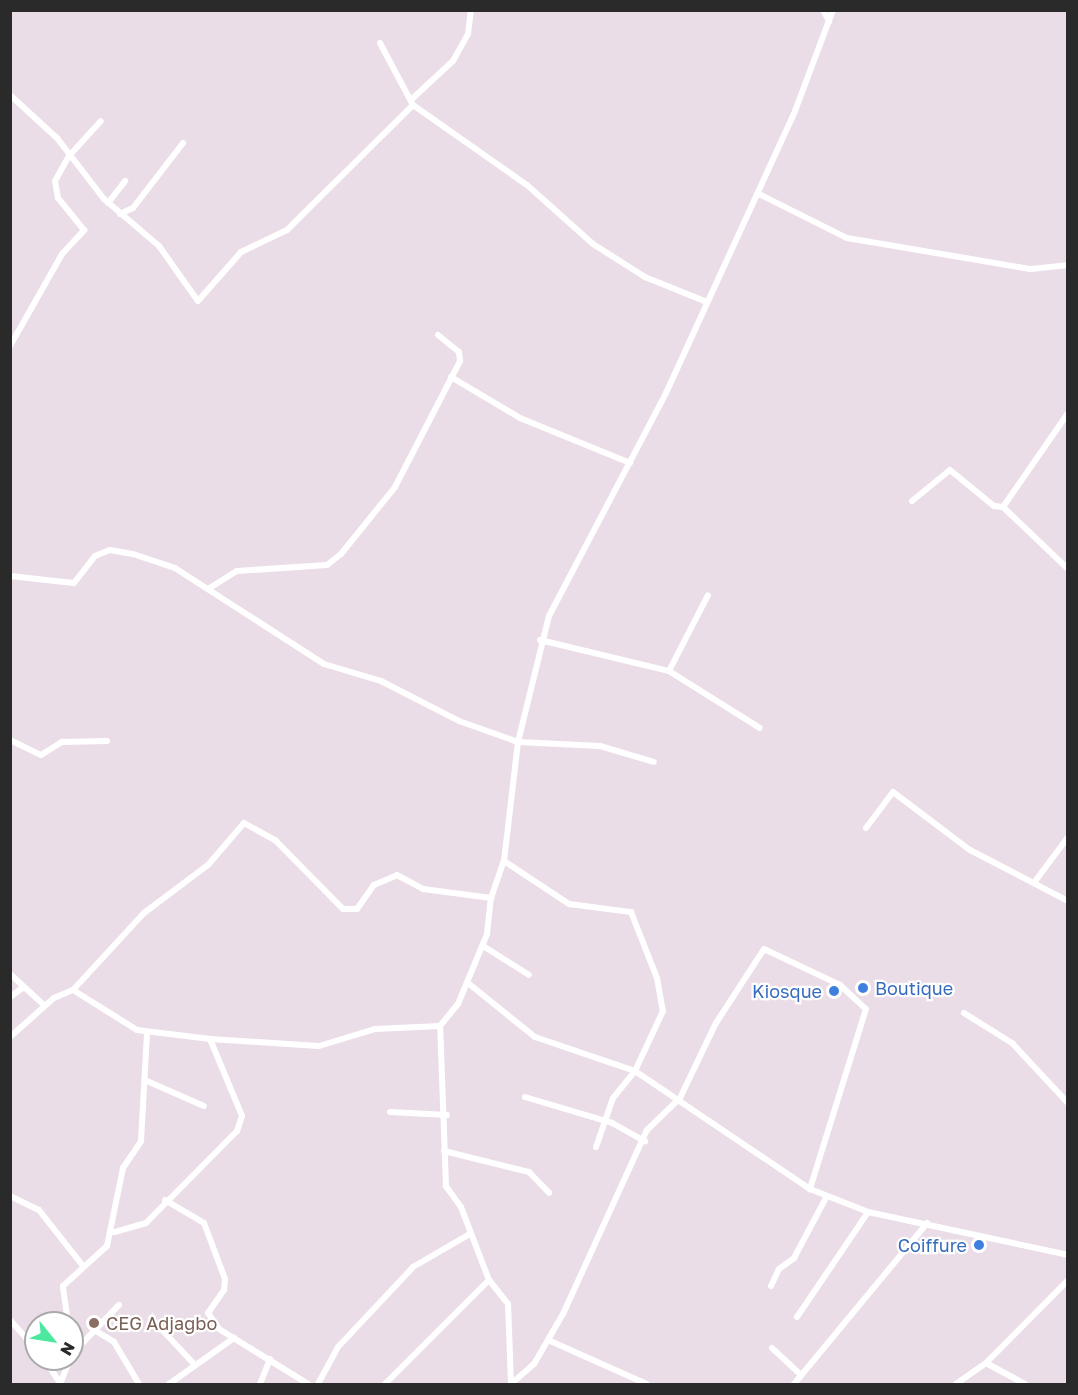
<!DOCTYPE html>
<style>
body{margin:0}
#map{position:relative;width:1078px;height:1395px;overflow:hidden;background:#eadde7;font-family:"Golos Text",sans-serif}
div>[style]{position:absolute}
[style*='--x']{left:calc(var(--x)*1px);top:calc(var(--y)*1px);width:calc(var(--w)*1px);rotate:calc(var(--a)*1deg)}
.minor>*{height:6px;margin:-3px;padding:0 3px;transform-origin:3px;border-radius:3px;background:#fff}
.dots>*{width:16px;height:16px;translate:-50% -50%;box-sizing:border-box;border:3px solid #fff;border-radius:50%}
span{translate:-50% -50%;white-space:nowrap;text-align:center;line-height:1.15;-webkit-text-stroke:4.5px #fff;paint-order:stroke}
.shop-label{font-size:18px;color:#366cbe}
.left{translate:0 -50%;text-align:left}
.right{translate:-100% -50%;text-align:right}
.education-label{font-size:18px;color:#785e54}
.frame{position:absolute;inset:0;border:12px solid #2a2a2a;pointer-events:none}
.north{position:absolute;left:24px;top:1311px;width:60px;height:60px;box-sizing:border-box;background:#fff;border:2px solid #aaa;border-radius:50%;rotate:120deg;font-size:16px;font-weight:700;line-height:24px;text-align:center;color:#2a2a2a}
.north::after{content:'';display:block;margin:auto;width:21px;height:27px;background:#4ce89f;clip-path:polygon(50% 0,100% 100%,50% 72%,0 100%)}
</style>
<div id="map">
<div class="minor">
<i style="--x:823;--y:10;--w:13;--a:61"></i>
<i style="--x:380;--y:43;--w:70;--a:62"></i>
<i style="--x:413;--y:105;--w:139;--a:35.1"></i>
<i style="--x:527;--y:185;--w:89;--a:41.8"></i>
<i style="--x:593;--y:244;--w:62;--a:32.4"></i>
<i style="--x:645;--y:277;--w:67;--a:22"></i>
<i style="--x:10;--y:95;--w:64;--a:42.5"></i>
<i style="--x:57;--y:138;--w:77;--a:52.4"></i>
<i style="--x:104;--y:199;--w:72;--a:40.5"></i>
<i style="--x:159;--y:246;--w:67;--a:54.7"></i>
<i style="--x:198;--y:301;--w:65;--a:-48.7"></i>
<i style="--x:241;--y:252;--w:51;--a:-25.6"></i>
<i style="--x:287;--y:230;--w:177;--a:-44.8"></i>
<i style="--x:413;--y:98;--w:54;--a:-42.8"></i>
<i style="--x:453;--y:61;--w:31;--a:-61"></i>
<i style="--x:468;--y:34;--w:24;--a:-83"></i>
<i style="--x:759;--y:194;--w:98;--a:26.6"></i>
<i style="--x:847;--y:238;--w:187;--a:9.6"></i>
<i style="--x:1031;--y:269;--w:37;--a:-6"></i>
<i style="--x:108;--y:203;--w:28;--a:-52"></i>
<i style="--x:120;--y:214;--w:14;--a:-25"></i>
<i style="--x:133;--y:208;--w:82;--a:-52.4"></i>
<i style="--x:10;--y:346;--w:106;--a:-60.5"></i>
<i style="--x:62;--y:254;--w:33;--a:-47"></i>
<i style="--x:84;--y:230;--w:41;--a:-129.1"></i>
<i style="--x:58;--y:198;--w:17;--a:-100"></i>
<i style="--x:55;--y:181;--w:29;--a:-61"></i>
<i style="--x:69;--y:156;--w:47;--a:-47.6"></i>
<i style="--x:451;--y:377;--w:80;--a:30.7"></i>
<i style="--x:520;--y:418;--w:119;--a:22.2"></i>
<i style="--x:912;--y:501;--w:49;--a:-39.2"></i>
<i style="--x:950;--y:470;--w:57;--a:39.3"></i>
<i style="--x:994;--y:506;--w:9;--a:6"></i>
<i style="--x:1003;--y:507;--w:114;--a:-55.3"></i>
<i style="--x:1003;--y:507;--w:90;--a:43.6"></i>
<i style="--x:10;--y:576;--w:64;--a:6.2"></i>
<i style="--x:74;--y:583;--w:34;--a:-52"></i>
<i style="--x:95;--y:556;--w:16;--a:-22"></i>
<i style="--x:110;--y:550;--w:23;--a:10"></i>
<i style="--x:133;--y:554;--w:44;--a:18.4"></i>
<i style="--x:175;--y:568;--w:177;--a:32.8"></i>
<i style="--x:324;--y:664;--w:59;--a:16.6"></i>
<i style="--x:381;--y:681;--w:88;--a:27.1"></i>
<i style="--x:459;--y:721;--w:63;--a:19.6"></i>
<i style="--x:518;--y:742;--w:82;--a:2.8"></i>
<i style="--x:600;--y:746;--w:56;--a:16.5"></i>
<i style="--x:208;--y:589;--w:34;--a:-32"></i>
<i style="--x:237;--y:571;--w:90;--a:-3.8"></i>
<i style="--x:327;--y:565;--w:18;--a:-38"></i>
<i style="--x:341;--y:554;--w:86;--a:-51.1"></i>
<i style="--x:395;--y:487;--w:142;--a:-62.7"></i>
<i style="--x:460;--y:361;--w:9;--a:-96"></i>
<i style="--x:459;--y:352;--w:27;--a:-141"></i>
<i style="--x:540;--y:640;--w:133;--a:13.5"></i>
<i style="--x:669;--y:671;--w:107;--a:32.1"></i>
<i style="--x:669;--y:671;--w:85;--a:-62.8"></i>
<i style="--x:10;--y:740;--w:34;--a:26"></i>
<i style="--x:41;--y:755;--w:25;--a:-32"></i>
<i style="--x:62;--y:742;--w:45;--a:-1.3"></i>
<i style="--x:866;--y:828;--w:45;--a:-53.1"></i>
<i style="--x:893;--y:792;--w:96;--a:37"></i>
<i style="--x:970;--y:850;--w:110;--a:27.5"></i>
<i style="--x:504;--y:861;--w:78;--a:33.5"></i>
<i style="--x:569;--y:904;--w:63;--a:7.4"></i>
<i style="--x:631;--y:912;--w:71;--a:68.5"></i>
<i style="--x:657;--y:978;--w:34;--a:80"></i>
<i style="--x:663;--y:1011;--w:66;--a:115"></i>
<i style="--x:635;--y:1071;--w:35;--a:129"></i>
<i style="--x:613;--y:1098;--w:52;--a:109.1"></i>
<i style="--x:1036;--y:880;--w:54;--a:-53.3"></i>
<i style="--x:483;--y:946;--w:54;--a:32.2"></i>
<i style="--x:10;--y:974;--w:47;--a:42.4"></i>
<i style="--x:468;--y:983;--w:86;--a:38.9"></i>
<i style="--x:535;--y:1037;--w:106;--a:18.8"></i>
<i style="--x:635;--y:1071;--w:211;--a:34"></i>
<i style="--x:810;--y:1189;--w:62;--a:21.6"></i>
<i style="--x:868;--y:1212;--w:205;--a:12.1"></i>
<i style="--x:73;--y:990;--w:75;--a:32"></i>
<i style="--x:137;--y:1030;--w:74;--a:7"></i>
<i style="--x:210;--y:1039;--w:83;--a:67.4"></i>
<i style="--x:242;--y:1116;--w:16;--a:108"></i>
<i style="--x:237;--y:1131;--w:129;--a:134.7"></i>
<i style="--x:146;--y:1223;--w:33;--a:164"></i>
<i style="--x:10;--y:997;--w:17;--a:-36"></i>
<i style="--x:964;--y:1013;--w:57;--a:32"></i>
<i style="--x:1012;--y:1043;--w:82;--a:47"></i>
<i style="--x:10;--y:1037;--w:59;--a:-41.6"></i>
<i style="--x:54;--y:998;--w:21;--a:-23"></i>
<i style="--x:73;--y:990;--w:105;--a:-47.3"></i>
<i style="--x:144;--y:913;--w:80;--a:-36.9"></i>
<i style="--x:208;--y:865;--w:55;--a:-49.4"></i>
<i style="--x:244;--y:823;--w:37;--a:29"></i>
<i style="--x:276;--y:841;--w:95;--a:45.4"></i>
<i style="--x:343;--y:909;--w:14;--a:0"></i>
<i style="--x:357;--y:909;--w:29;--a:-55"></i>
<i style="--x:374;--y:885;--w:25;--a:-23"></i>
<i style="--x:397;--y:875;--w:30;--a:28"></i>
<i style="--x:423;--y:889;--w:69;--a:7.5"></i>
<i style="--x:210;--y:1039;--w:109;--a:3.7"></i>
<i style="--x:319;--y:1046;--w:59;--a:-16.9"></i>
<i style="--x:375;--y:1029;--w:65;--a:-2.6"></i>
<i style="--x:147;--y:1081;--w:62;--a:23.7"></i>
<i style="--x:525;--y:1097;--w:91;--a:16.6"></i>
<i style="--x:612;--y:1123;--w:38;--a:29"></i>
<i style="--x:390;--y:1112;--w:57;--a:3"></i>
<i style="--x:444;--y:1151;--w:88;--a:13.9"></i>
<i style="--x:529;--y:1172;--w:29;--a:46"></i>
<i style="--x:10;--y:1196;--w:32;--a:26"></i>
<i style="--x:39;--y:1210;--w:71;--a:51.8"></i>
<i style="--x:165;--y:1200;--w:45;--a:30.5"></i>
<i style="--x:204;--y:1223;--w:60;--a:69.4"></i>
<i style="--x:225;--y:1279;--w:11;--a:95"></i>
<i style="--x:224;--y:1290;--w:28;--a:125"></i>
<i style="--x:208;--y:1313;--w:19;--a:55"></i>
<i style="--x:219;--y:1329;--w:105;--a:31.7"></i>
<i style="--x:771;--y:1286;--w:19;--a:-65"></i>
<i style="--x:779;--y:1269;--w:19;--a:-36"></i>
<i style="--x:794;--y:1258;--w:70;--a:-62"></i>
<i style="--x:797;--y:1317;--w:127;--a:-55.9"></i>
<i style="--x:151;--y:1318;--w:63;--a:46.9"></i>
<i style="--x:10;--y:1320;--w:39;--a:48"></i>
<i style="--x:68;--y:1323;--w:37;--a:-98"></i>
<i style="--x:63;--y:1286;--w:59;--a:-42.3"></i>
<i style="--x:107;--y:1246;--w:80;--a:-78.4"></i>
<i style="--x:123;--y:1168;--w:32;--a:-56"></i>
<i style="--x:141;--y:1141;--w:109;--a:-86.8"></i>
<i style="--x:96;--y:1331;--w:21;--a:31"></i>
<i style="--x:114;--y:1342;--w:49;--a:59.2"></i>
<i style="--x:548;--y:1340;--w:108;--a:24"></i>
<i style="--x:772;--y:1348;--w:40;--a:43"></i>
<i style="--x:72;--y:1354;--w:68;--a:-46.2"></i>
<i style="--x:44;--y:1359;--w:30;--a:56"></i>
<i style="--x:986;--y:1363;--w:44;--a:28.3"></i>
<i style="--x:61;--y:1382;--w:25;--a:-69"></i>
<i style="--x:169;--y:1384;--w:80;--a:-35.3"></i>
<i style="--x:260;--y:1384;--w:27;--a:-68"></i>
<i style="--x:318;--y:1384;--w:42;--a:-61.6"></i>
<i style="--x:338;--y:1347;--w:110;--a:-46.8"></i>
<i style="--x:413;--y:1267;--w:64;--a:-30.2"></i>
<i style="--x:385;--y:1384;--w:147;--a:-45"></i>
<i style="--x:511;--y:1384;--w:80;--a:-92.1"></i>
<i style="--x:508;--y:1304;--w:31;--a:-128"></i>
<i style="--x:489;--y:1280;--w:78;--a:-111"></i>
<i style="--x:461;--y:1207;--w:26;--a:-126"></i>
<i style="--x:446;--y:1186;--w:160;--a:-92.1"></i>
<i style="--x:440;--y:1026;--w:28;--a:-51"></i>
<i style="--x:458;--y:1004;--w:76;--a:-67.5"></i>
<i style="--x:487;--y:934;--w:36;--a:-84"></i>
<i style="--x:491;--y:898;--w:39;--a:-71"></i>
<i style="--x:504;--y:861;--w:120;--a:-83.3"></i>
<i style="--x:518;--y:742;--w:130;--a:-76.2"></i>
<i style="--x:549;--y:616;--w:252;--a:-62.3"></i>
<i style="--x:666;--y:393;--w:310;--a:-65.4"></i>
<i style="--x:795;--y:111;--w:108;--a:-69.4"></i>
<i style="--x:511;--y:1384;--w:30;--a:-41"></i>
<i style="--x:534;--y:1364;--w:58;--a:-59.9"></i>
<i style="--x:563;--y:1314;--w:202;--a:-65.5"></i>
<i style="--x:647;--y:1130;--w:46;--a:-44.1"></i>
<i style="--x:680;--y:1098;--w:83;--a:-64.4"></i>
<i style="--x:716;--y:1023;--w:88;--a:-57"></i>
<i style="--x:764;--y:949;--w:84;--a:25.3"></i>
<i style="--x:840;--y:985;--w:35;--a:43"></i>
<i style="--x:866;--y:1009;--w:189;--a:107.3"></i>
<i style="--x:794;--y:1384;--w:209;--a:-50.4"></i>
<i style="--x:956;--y:1384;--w:37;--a:-35"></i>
<i style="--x:986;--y:1363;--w:117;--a:-45.3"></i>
</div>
<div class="dots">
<i style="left:863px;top:988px;background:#3f7fe0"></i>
<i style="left:834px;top:991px;background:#3f7fe0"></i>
<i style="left:979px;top:1245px;background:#3f7fe0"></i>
<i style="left:94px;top:1323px;background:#8d6e63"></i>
</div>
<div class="shop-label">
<span class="left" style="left:875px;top:988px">Boutique</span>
<span class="right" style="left:822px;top:991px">Kiosque</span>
<span class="right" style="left:967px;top:1245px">Coiffure</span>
</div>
<div class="education-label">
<span class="left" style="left:106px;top:1323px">CEG Adjagbo</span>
</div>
<div class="frame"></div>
<div class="north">N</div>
</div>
